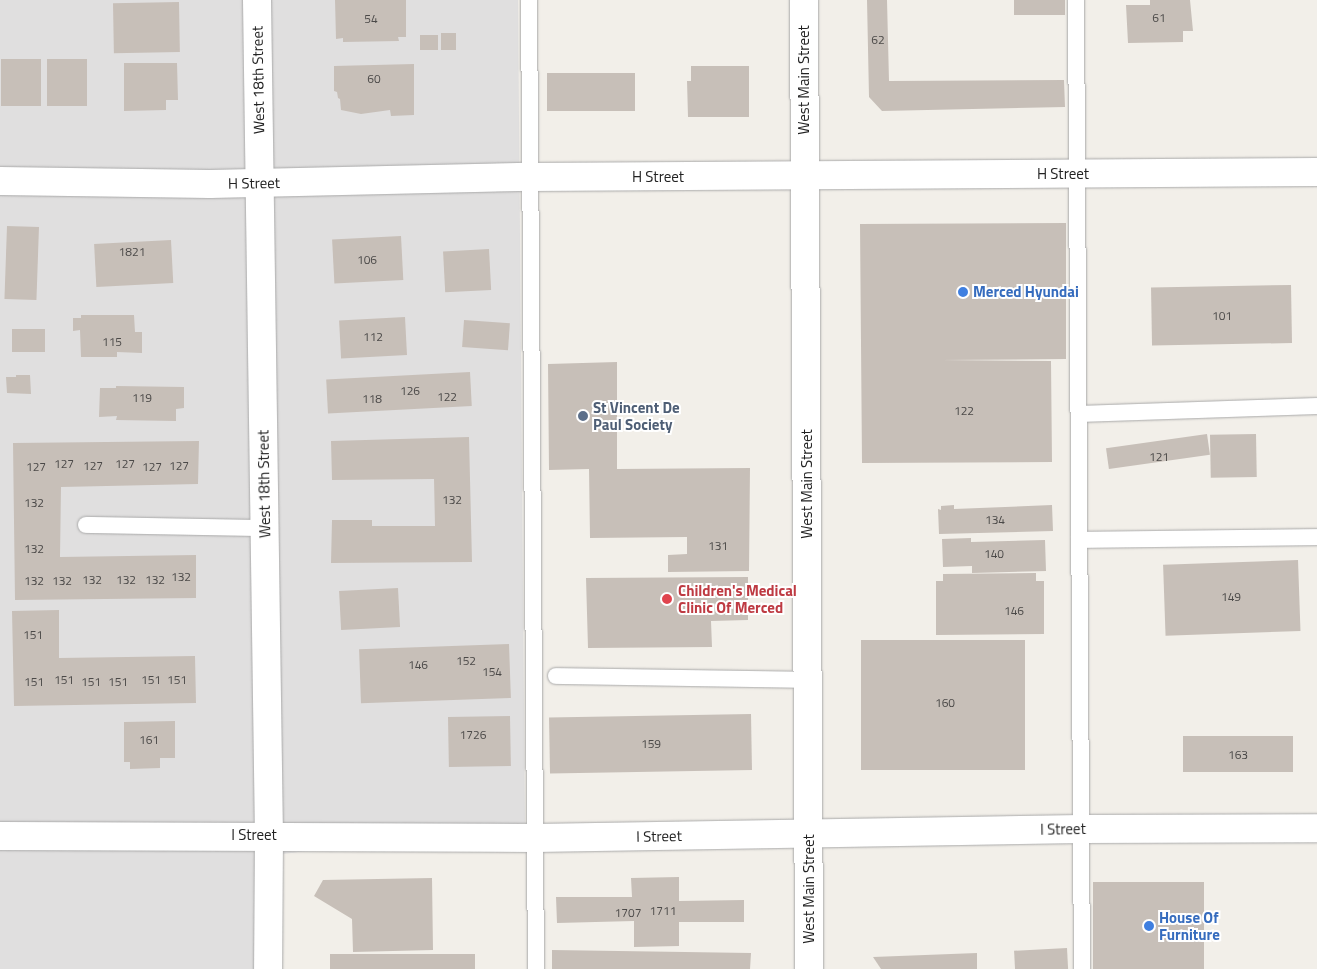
<!DOCTYPE html>
<style>
body{margin:0}
#map{position:relative;width:1317px;height:969px;overflow:hidden;background:#f2efe9;font-family:"Titillium Web",sans-serif}
div>[style]{position:absolute}
[style*='--x']{left:calc(var(--x)*1px);top:calc(var(--y)*1px);width:calc(var(--w)*1px);rotate:calc(var(--a)*1deg)}
.residential>*{inset:0;background:#e0dfdf}
.building>*{inset:0;background:#c7bfb8;transform-origin:0 0}
.roads{filter:drop-shadow(0 0 1px #a9a9a9) drop-shadow(0 0 1px #a9a9a9)}
.service>*{height:16px;margin:-8px;padding:0 8px;transform-origin:8px;border-radius:8px;background:#fff}
.minor>*{height:28px;margin:-14px;padding:0 14px;transform-origin:14px;border-radius:14px;background:#fff}
.tertiary>*{height:28px;margin:-14px;padding:0 14px;transform-origin:14px;border-radius:14px;background:#fff}
.dots>*{width:14px;height:14px;translate:-50% -50%;box-sizing:border-box;border:2px solid #fff;border-radius:50%}
span{translate:-50% -50%;white-space:nowrap;text-align:center;line-height:1.15;-webkit-text-stroke:4px #fff;paint-order:stroke}
.number-label{font-size:12px;color:#4b4948}
.number-label span{-webkit-text-stroke-width:0}
.street-label{font-size:15px;color:#222}
.shop-label{font-size:15px;color:#366cbe;font-weight:700}
.left{translate:0 -50%;text-align:left}
.service-label{font-size:15px;color:#4e5e75;font-weight:700}
.health-label{font-size:15px;color:#be3a42;font-weight:700}
</style>
<div id="map">
<div class="residential">
<i style="clip-path:polygon(0 0,518px 0,525px 823px,283px 854px,276px 969px,0 969px)"></i>
</div>
<div class="building">
<i style="clip-path:polygon(335px 0,406px 0,406px 37px,398px 37px,399px 41px,343px 42px,343px 38px,336px 39px)"></i>
<i style="clip-path:polygon(867px 0,887px 0,889px 81px,1064px 80px,1065px 107px,882px 111px,869px 97px)"></i>
<i style="left:1014px;top:0;width:51px;height:15px"></i>
<i style="clip-path:polygon(1150px 0,1190px 0,1193px 31px,1183px 31px,1183px 42px,1128px 43px,1126px 5px,1150px 5px)"></i>
<i style="left:179px;top:2px;width:50px;height:66px;rotate:89deg"></i>
<i style="left:456px;top:33px;width:17px;height:15px;rotate:90deg"></i>
<i style="left:420px;top:35px;width:18px;height:15px"></i>
<i style="left:1px;top:59px;width:40px;height:47px"></i>
<i style="left:47px;top:59px;width:40px;height:47px"></i>
<i style="clip-path:polygon(124px 63px,177px 63px,178px 100px,166px 100px,166px 110px,124px 111px)"></i>
<i style="clip-path:polygon(414px 64px,414px 115px,391px 116px,390px 110px,361px 114px,341px 110px,340px 99px,338px 98px,337px 92px,334px 91px,334px 66px)"></i>
<i style="clip-path:polygon(691px 66px,749px 66px,749px 117px,688px 117px,687px 81px,691px 81px)"></i>
<i style="left:547px;top:73px;width:88px;height:38px"></i>
<i style="clip-path:polygon(1066px 223px,1066px 359px,941px 360px,1051px 361px,1052px 462px,862px 463px,860px 224px)"></i>
<i style="left:7px;top:226px;width:32px;height:73px;rotate:2deg"></i>
<i style="left:401px;top:236px;width:44px;height:69px;rotate:87deg"></i>
<i style="left:171px;top:240px;width:43px;height:77px;rotate:87deg"></i>
<i style="left:489px;top:249px;width:41px;height:46px;rotate:87deg"></i>
<i style="left:1291px;top:285px;width:58px;height:140px;rotate:89deg"></i>
<i style="clip-path:polygon(81px 315px,134px 315px,135px 332px,142px 332px,142px 353px,117px 352px,117px 357px,81px 357px,80px 330px,73px 331px,73px 318px,81px 318px)"></i>
<i style="left:405px;top:317px;width:38px;height:66px;rotate:87deg"></i>
<i style="left:464px;top:320px;width:46px;height:27px;rotate:4deg"></i>
<i style="left:12px;top:329px;width:33px;height:23px"></i>
<i style="clip-path:polygon(617px 362px,617px 469px,750px 468px,749px 571px,668px 572px,668px 555px,687px 554px,687px 537px,590px 538px,589px 469px,549px 470px,548px 364px)"></i>
<i style="left:470px;top:372px;width:34px;height:144px;rotate:87deg"></i>
<i style="clip-path:polygon(16px 375px,30px 375px,31px 394px,7px 393px,6px 377px,16px 377px)"></i>
<i style="clip-path:polygon(116px 386px,184px 387px,184px 408px,176px 409px,176px 421px,116px 420px,117px 416px,99px 417px,100px 388px,116px 388px)"></i>
<i style="left:1207px;top:434px;width:21px;height:102px;rotate:82deg"></i>
<i style="left:1256px;top:434px;width:43px;height:46px;rotate:89deg"></i>
<i style="clip-path:polygon(469px 437px,472px 562px,331px 563px,332px 520px,372px 520px,372px 526px,435px 526px,434px 479px,332px 480px,331px 441px)"></i>
<i style="clip-path:polygon(199px 441px,198px 484px,61px 487px,60px 557px,196px 555px,196px 598px,15px 600px,13px 443px)"></i>
<i style="clip-path:polygon(954px 505px,954px 509px,1052px 505px,1053px 531px,939px 534px,938px 509px,941px 510px,941px 506px)"></i>
<i style="clip-path:polygon(971px 538px,971px 542px,1045px 540px,1046px 571px,972px 573px,972px 566px,943px 567px,942px 539px)"></i>
<i style="left:1298px;top:560px;width:71px;height:135px;rotate:88deg"></i>
<i style="clip-path:polygon(1036px 573px,1036px 581px,1044px 581px,1044px 634px,936px 635px,936px 581px,943px 581px,943px 574px)"></i>
<i style="clip-path:polygon(748px 577px,748px 620px,711px 621px,712px 647px,588px 648px,586px 578px)"></i>
<i style="left:398px;top:588px;width:39px;height:59px;rotate:87deg"></i>
<i style="clip-path:polygon(59px 610px,59px 658px,195px 656px,196px 703px,14px 706px,12px 611px)"></i>
<i style="left:861px;top:640px;width:164px;height:130px"></i>
<i style="left:509px;top:644px;width:54px;height:150px;rotate:88deg"></i>
<i style="left:751px;top:714px;width:56px;height:202px;rotate:89deg"></i>
<i style="left:510px;top:716px;width:50px;height:62px;rotate:89deg"></i>
<i style="clip-path:polygon(175px 721px,175px 758px,160px 758px,160px 768px,130px 769px,130px 762px,124px 762px,124px 722px)"></i>
<i style="left:1293px;top:736px;width:36px;height:110px;rotate:90deg"></i>
<i style="clip-path:polygon(679px 877px,679px 901px,744px 900px,744px 922px,679px 922px,679px 946px,634px 947px,634px 921px,557px 923px,556px 897px,632px 897px,631px 878px)"></i>
<i style="clip-path:polygon(432px 878px,433px 950px,353px 952px,352px 919px,314px 896px,323px 880px)"></i>
<i style="left:1204px;top:882px;width:87px;height:111px;rotate:90deg"></i>
<i style="left:1067px;top:948px;width:21px;height:53px;rotate:87deg"></i>
<i style="clip-path:polygon(552px 950px,751px 953px,750px 969px,552px 969px)"></i>
<i style="clip-path:polygon(977px 953px,977px 969px,881px 969px,873px 957px)"></i>
<i style="left:475px;top:954px;width:15px;height:145px;rotate:90deg"></i>
</div>
<div class="roads">
<div class="service">
<i style="--x:529;--y:0;--w:969;--a:89.59"></i>
<i style="--x:1076;--y:0;--w:969;--a:89.65"></i>
<i style="--x:1079;--y:414;--w:238;--a:-1.9"></i>
<i style="--x:86;--y:525;--w:178;--a:1"></i>
<i style="--x:1079;--y:540;--w:238;--a:-0.7"></i>
<i style="--x:556;--y:676;--w:252;--a:0.9"></i>
</div>
<div class="minor">
<i style="--x:257;--y:0;--w:835;--a:89.18"></i>
<i style="--x:269;--y:835;--w:134;--a:90.4"></i>
<i style="--x:0;--y:181;--w:210;--a:0.8"></i>
<i style="--x:210;--y:184;--w:320;--a:-1.3"></i>
<i style="--x:530;--y:177;--w:787;--a:-0.36"></i>
<i style="--x:0;--y:836;--w:535;--a:0.21"></i>
<i style="--x:535;--y:838;--w:546;--a:-0.94"></i>
<i style="--x:1081;--y:829;--w:236;--a:-0.2"></i>
</div>
<div class="tertiary">
<i style="--x:804;--y:0;--w:969;--a:89.7"></i>
</div>
</div>
<div class="dots">
<i style="left:963px;top:292px;background:#3f7fe0"></i>
<i style="left:583px;top:416px;background:#5c6f8a"></i>
<i style="left:667px;top:599px;background:#e0444e"></i>
<i style="left:1149px;top:926px;background:#3f7fe0"></i>
</div>
<div class="number-label">
<span style="left:1159px;top:18px">61</span>
<span style="left:371px;top:19px">54</span>
<span style="left:878px;top:40px">62</span>
<span style="left:374px;top:79px">60</span>
<span style="left:132px;top:252px">1821</span>
<span style="left:367px;top:260px">106</span>
<span style="left:1222px;top:316px">101</span>
<span style="left:373px;top:337px">112</span>
<span style="left:112px;top:342px">115</span>
<span style="left:410px;top:391px">126</span>
<span style="left:447px;top:397px">122</span>
<span style="left:142px;top:398px">119</span>
<span style="left:372px;top:399px">118</span>
<span style="left:964px;top:411px">122</span>
<span style="left:1159px;top:457px">121</span>
<span style="left:64px;top:464px">127</span>
<span style="left:125px;top:464px">127</span>
<span style="left:93px;top:466px">127</span>
<span style="left:179px;top:466px">127</span>
<span style="left:36px;top:467px">127</span>
<span style="left:152px;top:467px">127</span>
<span style="left:452px;top:500px">132</span>
<span style="left:34px;top:503px">132</span>
<span style="left:995px;top:520px">134</span>
<span style="left:718px;top:546px">131</span>
<span style="left:34px;top:549px">132</span>
<span style="left:994px;top:554px">140</span>
<span style="left:181px;top:577px">132</span>
<span style="left:92px;top:580px">132</span>
<span style="left:126px;top:580px">132</span>
<span style="left:155px;top:580px">132</span>
<span style="left:34px;top:581px">132</span>
<span style="left:62px;top:581px">132</span>
<span style="left:1231px;top:597px">149</span>
<span style="left:1014px;top:611px">146</span>
<span style="left:33px;top:635px">151</span>
<span style="left:466px;top:661px">152</span>
<span style="left:418px;top:665px">146</span>
<span style="left:492px;top:672px">154</span>
<span style="left:64px;top:680px">151</span>
<span style="left:151px;top:680px">151</span>
<span style="left:177px;top:680px">151</span>
<span style="left:34px;top:682px">151</span>
<span style="left:91px;top:682px">151</span>
<span style="left:118px;top:682px">151</span>
<span style="left:945px;top:703px">160</span>
<span style="left:473px;top:735px">1726</span>
<span style="left:149px;top:740px">161</span>
<span style="left:651px;top:744px">159</span>
<span style="left:1238px;top:755px">163</span>
<span style="left:663px;top:911px">1711</span>
<span style="left:628px;top:913px">1707</span>
</div>
<div class="street-label">
<span style="left:258px;top:80px;rotate:-91deg">West 18th Street</span>
<span style="left:804px;top:80px;rotate:-90deg">West Main Street</span>
<span style="left:1063px;top:174px">H Street</span>
<span style="left:658px;top:177px">H Street</span>
<span style="left:254px;top:183px;rotate:-1deg">H Street</span>
<span style="left:264px;top:484px;rotate:-91deg">West 18th Street</span>
<span style="left:807px;top:484px;rotate:-90deg">West Main Street</span>
<span style="left:1063px;top:829px;rotate:-1deg">I Street</span>
<span style="left:254px;top:835px">I Street</span>
<span style="left:659px;top:836px;rotate:-1deg">I Street</span>
<span style="left:809px;top:889px;rotate:-90deg">West Main Street</span>
</div>
<div class="shop-label">
<span class="left" style="left:973px;top:292px">Merced Hyundai</span>
<span class="left" style="left:1159px;top:926px">House Of<br>Furniture</span>
</div>
<div class="service-label">
<span class="left" style="left:593px;top:416px">St Vincent De<br>Paul Society</span>
</div>
<div class="health-label">
<span class="left" style="left:678px;top:599px">Children's Medical<br>Clinic Of Merced</span>
</div>
</div>
